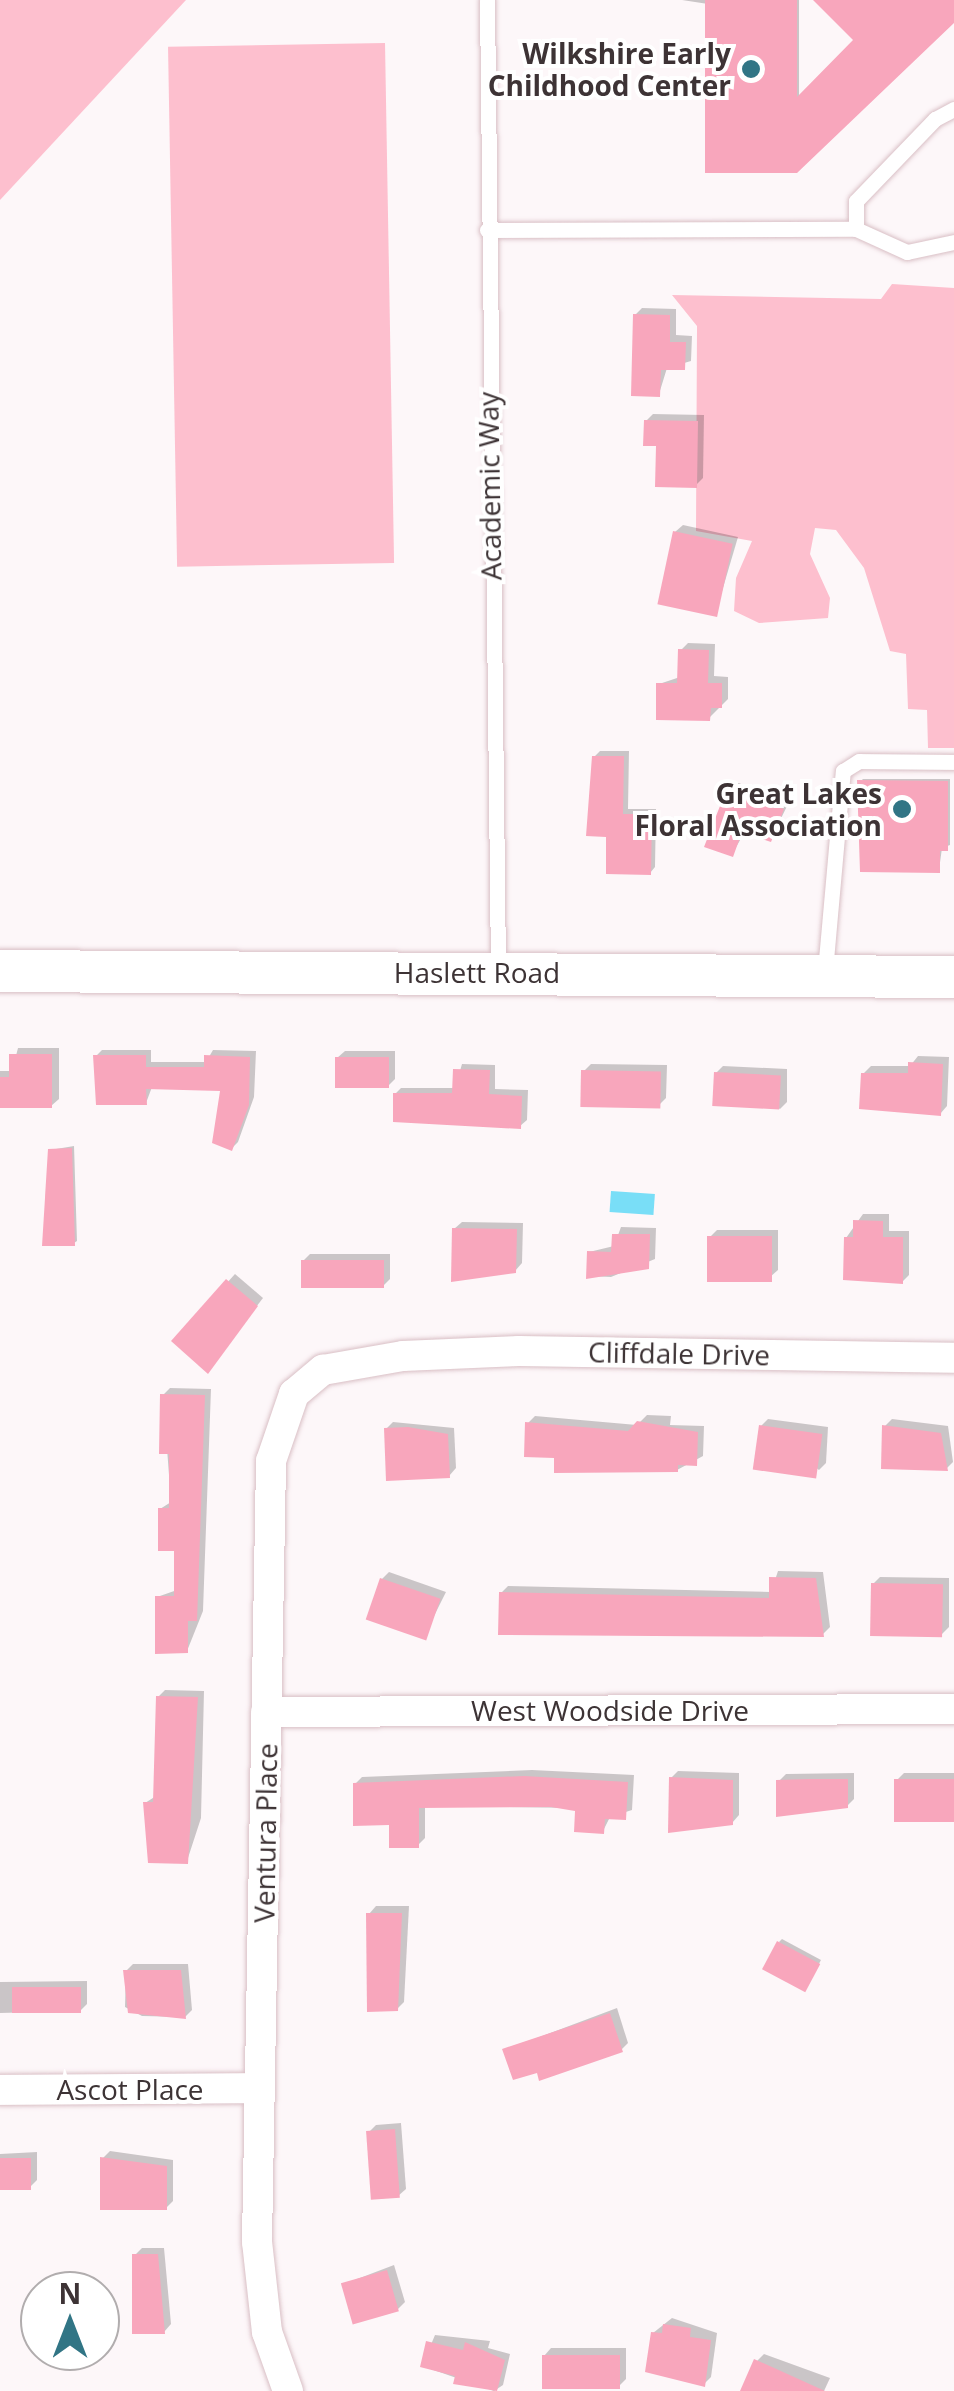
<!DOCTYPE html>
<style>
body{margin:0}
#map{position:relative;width:954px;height:2391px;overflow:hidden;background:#fdf7f9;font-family:"Open Sans",sans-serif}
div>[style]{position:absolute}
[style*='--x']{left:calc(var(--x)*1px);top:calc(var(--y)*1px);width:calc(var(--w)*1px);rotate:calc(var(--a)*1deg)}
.green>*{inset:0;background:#fdbfce;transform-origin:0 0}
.water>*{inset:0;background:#79def7;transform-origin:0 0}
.shadow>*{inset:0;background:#0003}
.building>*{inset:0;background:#f8a6bc;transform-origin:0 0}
.roads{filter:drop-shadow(0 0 2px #d9bfc5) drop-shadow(0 0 2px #d9bfc5)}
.lane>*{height:15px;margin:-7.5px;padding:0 7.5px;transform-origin:7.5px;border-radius:7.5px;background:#fff}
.street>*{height:30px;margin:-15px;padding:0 15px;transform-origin:15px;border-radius:15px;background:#fff}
.secondary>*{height:42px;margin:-21px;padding:0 21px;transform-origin:21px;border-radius:21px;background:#fff}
.dots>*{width:28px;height:28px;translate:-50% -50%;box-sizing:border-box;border:5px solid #fff;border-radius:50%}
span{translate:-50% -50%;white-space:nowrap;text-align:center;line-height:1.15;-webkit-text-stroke:8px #fff;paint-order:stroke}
.poi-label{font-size:28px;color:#3d3335;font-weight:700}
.right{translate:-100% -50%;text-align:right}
.street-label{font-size:28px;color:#3d3335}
.north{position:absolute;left:20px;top:2271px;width:100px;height:100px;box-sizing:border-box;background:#fff;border:2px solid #b1adae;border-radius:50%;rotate:0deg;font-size:28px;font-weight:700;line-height:40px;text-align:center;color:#3d3335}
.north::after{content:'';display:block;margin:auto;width:35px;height:45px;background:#317585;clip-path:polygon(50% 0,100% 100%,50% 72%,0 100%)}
</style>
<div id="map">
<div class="green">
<i style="clip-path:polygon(0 0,186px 0,0 200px)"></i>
<i style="left:385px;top:43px;width:520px;height:217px;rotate:89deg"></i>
<i style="clip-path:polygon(892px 284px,954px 288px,954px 748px,928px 748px,927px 710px,908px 709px,906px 654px,890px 651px,864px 568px,836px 530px,815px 528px,810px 554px,830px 598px,828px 618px,759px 623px,734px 611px,736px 578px,752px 541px,696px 531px,697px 326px,672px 295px,881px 299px)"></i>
</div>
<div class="water">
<i style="left:611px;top:1191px;width:44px;height:21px;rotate:4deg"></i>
</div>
<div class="shadow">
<i style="clip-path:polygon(682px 0,799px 0,799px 98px,857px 40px,816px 0,954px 0,954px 20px,796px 170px,708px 4px)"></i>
<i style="clip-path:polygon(642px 308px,676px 309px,676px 335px,692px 336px,691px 361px,667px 368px,659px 394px,635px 315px)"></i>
<i style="clip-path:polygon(653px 414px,704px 415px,703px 478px,696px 485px,658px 444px,646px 421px)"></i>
<i style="clip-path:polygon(683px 525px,738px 537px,715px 615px,675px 532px)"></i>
<i style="clip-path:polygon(688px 643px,715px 644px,714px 676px,728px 677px,728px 699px,709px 718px,659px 684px,680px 677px,681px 650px)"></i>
<i style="clip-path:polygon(600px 751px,629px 751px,628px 809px,656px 809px,655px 867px,650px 873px,609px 834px,594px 757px)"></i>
<i style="clip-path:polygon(862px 779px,950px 779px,950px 845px,942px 848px,939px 870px)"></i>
<i style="clip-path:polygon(736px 782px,789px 802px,771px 839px,746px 830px,732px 854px,729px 789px)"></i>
<i style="clip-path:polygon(18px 1048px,59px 1048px,59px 1099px,51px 1106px,0 1106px,0 1071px,12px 1071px)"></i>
<i style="clip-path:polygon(102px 1050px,151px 1050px,151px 1062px,206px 1062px,213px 1050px,256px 1051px,254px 1097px,238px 1142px,232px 1148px,223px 1089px,152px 1087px,146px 1103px,96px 1056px)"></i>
<i style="clip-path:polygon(345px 1051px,395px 1051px,395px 1079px,388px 1086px,337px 1058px)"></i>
<i style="clip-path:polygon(918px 1056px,949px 1057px,947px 1106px,940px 1114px,863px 1074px,871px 1066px,910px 1066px)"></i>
<i style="clip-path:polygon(462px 1064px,495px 1065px,495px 1089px,528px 1090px,527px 1120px,520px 1126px,395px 1094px,401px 1088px,455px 1088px)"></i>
<i style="clip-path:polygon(591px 1064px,667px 1065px,666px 1098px,659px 1105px,584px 1071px)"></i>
<i style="clip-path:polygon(723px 1066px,787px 1069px,787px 1102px,780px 1109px,716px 1073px)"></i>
<i style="clip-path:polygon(74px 1146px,77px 1241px,74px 1243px,50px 1150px)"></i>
<i style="clip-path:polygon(863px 1214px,889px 1214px,889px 1231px,909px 1231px,909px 1275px,902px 1282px,846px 1238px)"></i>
<i style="clip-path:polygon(462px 1222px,523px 1223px,522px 1263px,515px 1271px,453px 1280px,454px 1229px)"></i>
<i style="clip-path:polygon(621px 1227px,656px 1228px,655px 1259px,611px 1277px,589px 1276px,589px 1252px,614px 1246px)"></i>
<i style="clip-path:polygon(717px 1230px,778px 1230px,778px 1270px,770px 1277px,710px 1237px)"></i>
<i style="clip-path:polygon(310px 1254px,390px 1254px,390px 1279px,383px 1286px,303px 1261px)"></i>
<i style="clip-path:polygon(235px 1274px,263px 1298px,208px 1370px,174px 1341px)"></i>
<i style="clip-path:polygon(170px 1388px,211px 1389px,203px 1611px,187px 1651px,157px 1597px,177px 1590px,177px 1548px,160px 1509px,171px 1502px,163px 1395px)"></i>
<i style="clip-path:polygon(647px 1415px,671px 1416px,670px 1425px,704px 1426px,703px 1456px,677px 1470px,556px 1455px,528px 1423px,535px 1416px,637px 1425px)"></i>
<i style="clip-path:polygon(768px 1419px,828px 1427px,826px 1463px,819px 1470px,761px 1426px)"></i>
<i style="clip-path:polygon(892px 1419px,948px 1426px,953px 1462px,946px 1469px,885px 1426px)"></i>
<i style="clip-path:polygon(393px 1422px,454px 1428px,456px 1468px,449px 1476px,386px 1429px)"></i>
<i style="clip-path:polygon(778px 1571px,823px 1572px,830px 1627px,823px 1634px,501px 1593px,508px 1586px,771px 1592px)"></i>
<i style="clip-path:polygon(389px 1572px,446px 1592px,426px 1632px,382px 1579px)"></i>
<i style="clip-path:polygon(880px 1577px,949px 1578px,949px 1627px,942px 1634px,873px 1584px)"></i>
<i style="clip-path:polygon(165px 1690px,204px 1691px,201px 1818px,187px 1861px,145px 1803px,156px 1796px,158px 1697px)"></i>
<i style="clip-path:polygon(532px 1770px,634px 1775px,632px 1810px,610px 1817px,603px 1831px,578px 1808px,425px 1806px,425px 1838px,418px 1845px,355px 1784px,362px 1777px)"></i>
<i style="clip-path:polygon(678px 1771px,739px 1773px,739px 1815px,732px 1823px,671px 1778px)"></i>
<i style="clip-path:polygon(854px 1773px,854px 1799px,847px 1806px,779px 1781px,786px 1774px)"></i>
<i style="clip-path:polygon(904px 1773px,954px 1773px,954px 1819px,897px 1780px)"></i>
<i style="clip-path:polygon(376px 1906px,409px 1906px,404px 2002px,397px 2009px,369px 1914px)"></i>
<i style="clip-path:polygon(782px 1939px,821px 1960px,807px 1986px,779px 1942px)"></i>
<i style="clip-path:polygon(133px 1964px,188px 1964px,192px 2010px,185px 2017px,142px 2016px,125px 2007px,126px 1971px)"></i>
<i style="clip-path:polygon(87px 1981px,87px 2004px,80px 2011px,0 2013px,0 1982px)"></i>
<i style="clip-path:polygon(617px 2008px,628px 2043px,621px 2050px,538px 2069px,505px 2050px)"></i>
<i style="clip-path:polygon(401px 2123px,406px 2189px,398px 2196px,369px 2132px,376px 2125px)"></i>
<i style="clip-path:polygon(110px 2151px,173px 2160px,173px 2201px,166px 2208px,103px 2158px)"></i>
<i style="clip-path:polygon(37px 2152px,37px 2180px,30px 2187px,0 2187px,0 2154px)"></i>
<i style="clip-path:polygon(142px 2248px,164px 2248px,171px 2324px,164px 2332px,135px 2255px)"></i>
<i style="clip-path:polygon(394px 2265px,405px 2302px,398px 2309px,344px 2284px)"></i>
<i style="clip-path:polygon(672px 2318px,717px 2333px,711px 2377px,704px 2384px,653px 2333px)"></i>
<i style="clip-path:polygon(435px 2335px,490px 2341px,488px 2348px,510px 2354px,503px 2385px,494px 2391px,422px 2366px)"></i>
<i style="clip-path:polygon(551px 2348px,626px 2348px,626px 2379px,619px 2386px,544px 2356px)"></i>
<i style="clip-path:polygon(764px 2354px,830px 2378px,824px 2391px,756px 2391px,757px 2361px)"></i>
</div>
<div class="building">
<i style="clip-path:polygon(705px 0,797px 0,797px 97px,853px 40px,813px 0,954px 0,954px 23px,797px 173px,705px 173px)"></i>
<i style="clip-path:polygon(633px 314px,670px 315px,670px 342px,686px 342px,685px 370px,661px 370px,660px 397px,631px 396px)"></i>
<i style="clip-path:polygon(644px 420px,698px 421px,697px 488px,655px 487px,656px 446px,643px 446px)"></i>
<i style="left:673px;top:531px;width:61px;height:75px;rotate:12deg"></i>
<i style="clip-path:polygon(678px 649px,709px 650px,708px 683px,722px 683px,722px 708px,711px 708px,710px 721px,656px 720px,656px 683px,677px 683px)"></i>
<i style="clip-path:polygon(592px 756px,624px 756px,623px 814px,652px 814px,651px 875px,606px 874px,606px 837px,586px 836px)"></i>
<i style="clip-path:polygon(857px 780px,948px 781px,948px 851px,940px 851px,940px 873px,860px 872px)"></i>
<i style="clip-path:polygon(727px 788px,784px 809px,771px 842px,742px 832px,733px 857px,704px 847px)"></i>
<i style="clip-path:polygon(9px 1054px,52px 1054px,52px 1108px,0 1108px,0 1077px,9px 1077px)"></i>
<i style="clip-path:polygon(93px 1055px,146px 1055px,146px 1067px,204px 1067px,204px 1055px,250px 1057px,249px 1105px,232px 1151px,212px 1143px,220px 1091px,146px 1089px,147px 1105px,96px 1105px)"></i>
<i style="left:335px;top:1057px;width:54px;height:31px"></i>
<i style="clip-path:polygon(908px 1062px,943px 1064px,941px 1116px,859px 1109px,861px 1073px,908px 1073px)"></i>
<i style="clip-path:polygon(453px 1069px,490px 1070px,489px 1094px,522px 1096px,521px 1129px,393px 1122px,393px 1093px,452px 1093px)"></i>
<i style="left:581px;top:1070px;width:80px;height:37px;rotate:1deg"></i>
<i style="left:714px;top:1072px;width:67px;height:34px;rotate:3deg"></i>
<i style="clip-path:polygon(72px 1148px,75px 1246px,42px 1246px,48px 1149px)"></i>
<i style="clip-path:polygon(853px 1220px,883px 1221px,883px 1237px,903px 1237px,903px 1284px,843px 1280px,844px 1237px,853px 1237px)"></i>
<i style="clip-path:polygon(452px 1228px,517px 1229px,516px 1273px,451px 1282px)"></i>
<i style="clip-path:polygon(612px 1234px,650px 1234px,649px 1269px,586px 1279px,587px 1251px,611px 1252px)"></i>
<i style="left:707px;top:1236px;width:65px;height:46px"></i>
<i style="left:301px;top:1260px;width:83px;height:28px"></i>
<i style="clip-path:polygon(226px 1279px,258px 1306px,208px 1374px,171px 1341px)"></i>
<i style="clip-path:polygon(160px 1394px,205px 1395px,197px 1621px,188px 1621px,188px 1653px,155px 1654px,155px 1596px,174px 1596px,174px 1551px,158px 1551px,158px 1508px,169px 1508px,169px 1454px,159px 1454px)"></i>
<i style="clip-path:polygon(637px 1421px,698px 1432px,697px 1466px,678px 1465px,678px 1472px,554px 1473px,554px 1458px,524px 1457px,525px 1422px,628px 1431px)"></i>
<i style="left:759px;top:1425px;width:64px;height:45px;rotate:8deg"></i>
<i style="clip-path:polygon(882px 1425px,941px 1433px,948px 1471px,881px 1469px)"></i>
<i style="clip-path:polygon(408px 1427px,448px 1434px,450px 1478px,386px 1481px,384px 1428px)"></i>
<i style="clip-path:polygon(769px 1577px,816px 1578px,824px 1637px,498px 1635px,499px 1592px,769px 1598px)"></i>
<i style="left:380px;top:1578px;width:64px;height:44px;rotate:19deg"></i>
<i style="left:871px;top:1583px;width:72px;height:53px;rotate:1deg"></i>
<i style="clip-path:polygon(156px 1696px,198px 1697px,188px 1864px,148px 1863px,143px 1802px,153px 1802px)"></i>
<i style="clip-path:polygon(524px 1776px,628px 1782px,626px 1820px,605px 1819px,604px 1834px,574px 1832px,575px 1811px,551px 1807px,419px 1808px,419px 1848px,389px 1848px,389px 1825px,353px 1826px,353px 1783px)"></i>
<i style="clip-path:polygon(669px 1777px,733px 1780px,733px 1825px,668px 1833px)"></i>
<i style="clip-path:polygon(809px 1779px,848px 1779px,848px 1808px,776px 1817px,776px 1780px)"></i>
<i style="left:894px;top:1779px;width:60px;height:43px"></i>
<i style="clip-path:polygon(366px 1913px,402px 1913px,398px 2011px,367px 2012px)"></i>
<i style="left:777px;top:1941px;width:49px;height:32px;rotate:28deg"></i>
<i style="clip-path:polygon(123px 1970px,181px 1970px,186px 2019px,128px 2013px)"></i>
<i style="left:81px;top:1987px;width:26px;height:69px;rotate:90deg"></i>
<i style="clip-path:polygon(610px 2013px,623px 2052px,539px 2081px,537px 2073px,513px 2080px,502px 2049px)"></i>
<i style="left:395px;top:2129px;width:69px;height:29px;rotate:86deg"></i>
<i style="clip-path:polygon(100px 2157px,167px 2166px,167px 2210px,100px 2210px)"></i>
<i style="left:0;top:2158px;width:31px;height:32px"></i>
<i style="clip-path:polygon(132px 2254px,158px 2254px,165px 2334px,132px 2334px)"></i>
<i style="left:387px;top:2270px;width:43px;height:48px;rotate:74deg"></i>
<i style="clip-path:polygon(663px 2324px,691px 2328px,690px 2337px,711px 2340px,705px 2387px,645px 2372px,651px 2332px,662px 2333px)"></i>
<i style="clip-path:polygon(426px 2341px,463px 2350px,465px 2342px,505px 2360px,497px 2391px,453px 2384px,455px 2376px,420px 2367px)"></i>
<i style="left:542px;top:2355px;width:78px;height:34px"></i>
<i style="clip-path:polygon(754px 2359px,825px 2391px,740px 2391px)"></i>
</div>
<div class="roads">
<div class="lane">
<i style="--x:487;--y:0;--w:972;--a:89.35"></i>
<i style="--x:856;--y:229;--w:28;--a:-90"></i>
<i style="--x:856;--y:201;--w:114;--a:-46.1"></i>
<i style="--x:935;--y:119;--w:21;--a:-28"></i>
<i style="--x:487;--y:230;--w:369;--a:-0.2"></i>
<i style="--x:856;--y:229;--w:56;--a:24.3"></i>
<i style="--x:907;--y:252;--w:48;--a:-12"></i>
<i style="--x:825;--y:971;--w:201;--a:-84.9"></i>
<i style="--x:843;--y:771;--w:19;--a:-32"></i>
<i style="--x:859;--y:761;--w:95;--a:0.6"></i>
</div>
<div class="street">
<i style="--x:266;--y:1712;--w:688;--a:-0.25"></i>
<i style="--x:0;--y:2090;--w:260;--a:-0.4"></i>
<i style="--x:288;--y:2391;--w:63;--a:-109.6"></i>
<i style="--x:267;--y:2332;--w:91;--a:-96.3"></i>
<i style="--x:257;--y:2242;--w:781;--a:-88.97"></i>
<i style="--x:271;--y:1461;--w:71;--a:-71.1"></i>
<i style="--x:294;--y:1394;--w:38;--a:-40"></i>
<i style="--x:323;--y:1370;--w:81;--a:-9.9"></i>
<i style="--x:403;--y:1356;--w:116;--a:-2.5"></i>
<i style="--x:519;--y:1351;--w:435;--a:0.9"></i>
</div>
<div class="secondary">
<i style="--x:0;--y:971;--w:954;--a:0.36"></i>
</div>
</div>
<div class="dots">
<i style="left:751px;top:69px;background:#317585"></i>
<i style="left:902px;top:809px;background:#317585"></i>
</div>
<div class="poi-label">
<span class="right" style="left:731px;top:69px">Wilkshire Early<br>Childhood Center</span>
<span class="right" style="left:882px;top:809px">Great Lakes<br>Floral Association</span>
</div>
<div class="street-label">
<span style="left:489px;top:486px;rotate:-91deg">Academic Way</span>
<span style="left:477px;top:972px">Haslett Road</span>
<span style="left:679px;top:1353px;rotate:1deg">Cliffdale Drive</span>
<span style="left:610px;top:1710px">West Woodside Drive</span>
<span style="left:265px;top:1833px;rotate:-89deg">Ventura Place</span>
<span style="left:130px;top:2089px">Ascot Place</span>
</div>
<div class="north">N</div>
</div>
